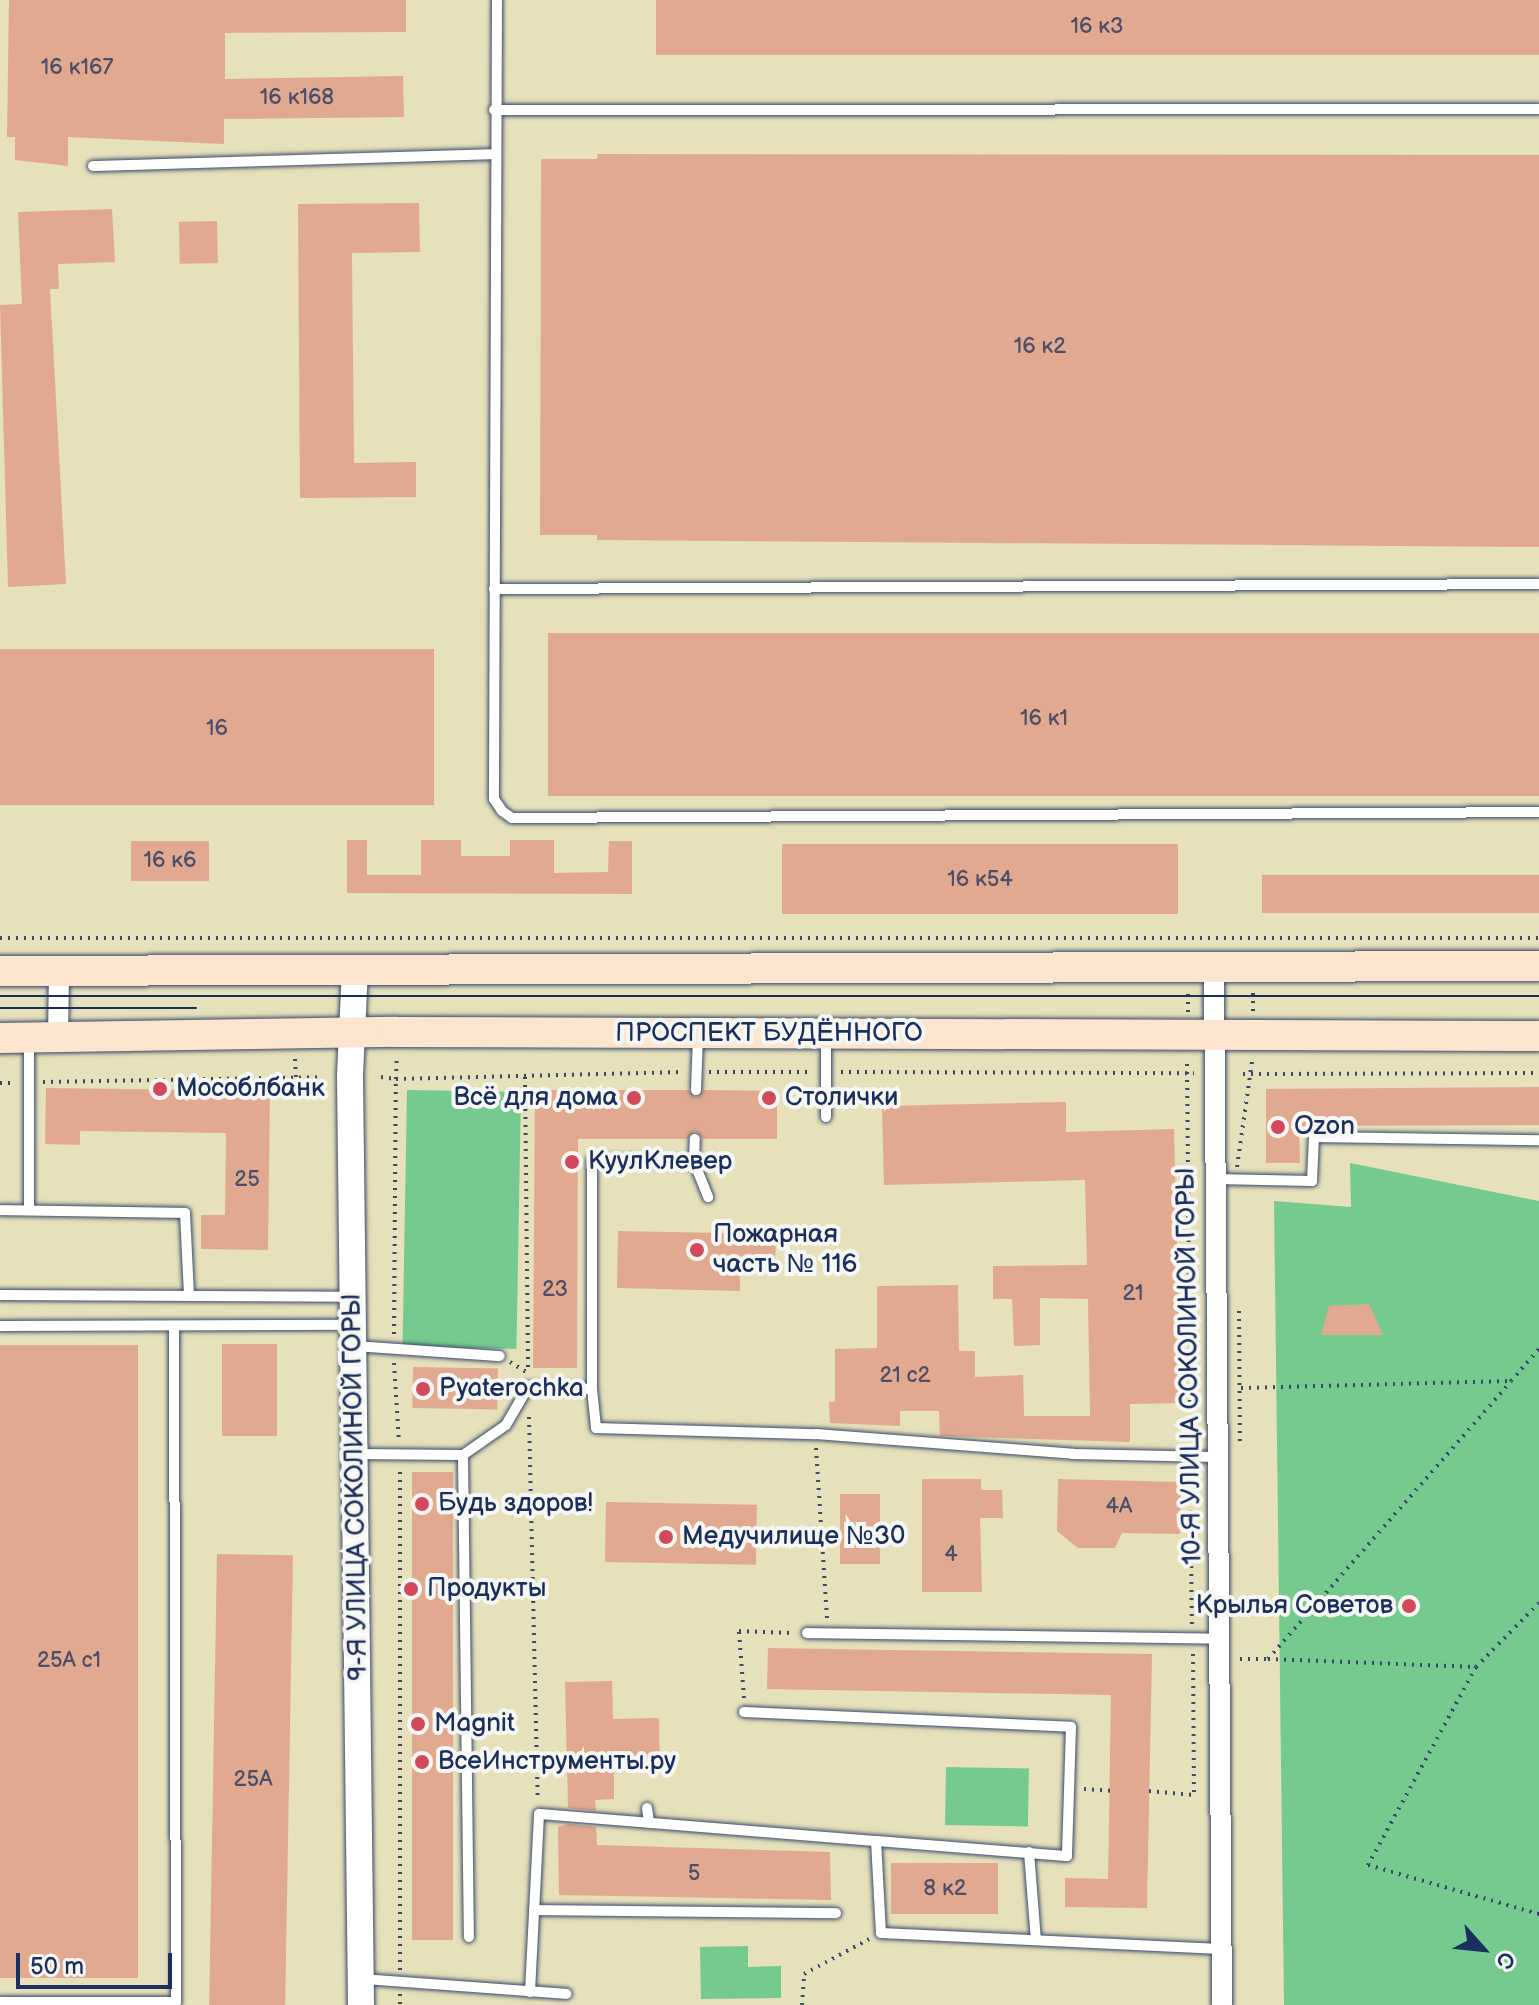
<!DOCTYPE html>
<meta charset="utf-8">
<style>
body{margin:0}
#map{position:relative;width:1539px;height:2005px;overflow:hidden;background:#e6e0bb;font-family:"Balsamiq Sans",sans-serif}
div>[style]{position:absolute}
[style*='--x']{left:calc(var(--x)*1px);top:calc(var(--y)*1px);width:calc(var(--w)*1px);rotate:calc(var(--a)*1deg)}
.green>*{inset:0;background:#75cb8f;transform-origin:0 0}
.building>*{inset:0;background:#e1a990;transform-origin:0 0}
.path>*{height:4px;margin-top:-2px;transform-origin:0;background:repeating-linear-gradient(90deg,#394a6c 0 2px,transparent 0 8px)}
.roads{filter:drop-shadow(0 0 2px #394a6c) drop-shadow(0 0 2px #394a6c)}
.service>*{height:10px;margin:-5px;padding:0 5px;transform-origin:5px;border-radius:5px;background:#fff}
.minor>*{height:20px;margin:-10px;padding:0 10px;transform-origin:10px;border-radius:10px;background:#fff}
.tertiary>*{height:26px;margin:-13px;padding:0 13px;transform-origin:13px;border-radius:13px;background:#fff}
.secondary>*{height:30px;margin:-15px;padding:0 15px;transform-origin:15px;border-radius:15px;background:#fbe5cf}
.tram>*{height:2px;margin:-1px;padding:0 1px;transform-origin:1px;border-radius:1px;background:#1b2f5e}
.dots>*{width:22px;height:22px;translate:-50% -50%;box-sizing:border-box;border:4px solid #f6f6f2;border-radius:50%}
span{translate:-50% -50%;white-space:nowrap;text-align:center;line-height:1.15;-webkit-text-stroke:8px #f6f6f2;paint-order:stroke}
.number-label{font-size:22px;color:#4c4e6a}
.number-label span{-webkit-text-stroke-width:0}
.street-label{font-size:26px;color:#1b2f5e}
.poi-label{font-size:26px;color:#1b2f5e}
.left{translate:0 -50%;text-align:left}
.right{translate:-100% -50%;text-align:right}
.north{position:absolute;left:1443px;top:1909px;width:80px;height:80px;-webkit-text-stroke:6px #f6f6f2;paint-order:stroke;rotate:117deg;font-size:22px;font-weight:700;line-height:32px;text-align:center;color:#1b2f5e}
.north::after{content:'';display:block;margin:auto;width:28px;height:36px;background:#1b2f5e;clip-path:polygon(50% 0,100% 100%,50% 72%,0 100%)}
.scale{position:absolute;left:16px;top:1953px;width:156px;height:36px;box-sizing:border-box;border:4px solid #1b2f5e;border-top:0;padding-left:10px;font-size:24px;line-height:28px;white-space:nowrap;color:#1b2f5e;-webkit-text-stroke:6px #f6f6f2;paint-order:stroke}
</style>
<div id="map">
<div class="green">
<i style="left:407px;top:1090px;width:114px;height:257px;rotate:1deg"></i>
<i style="clip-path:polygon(1350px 1163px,1539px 1201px,1539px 2005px,1284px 2005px,1274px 1201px,1351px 1207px)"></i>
<i style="left:946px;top:1767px;width:83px;height:58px;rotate:1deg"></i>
<i style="clip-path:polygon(748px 1946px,748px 1967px,781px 1966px,781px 1998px,701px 1999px,700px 1947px)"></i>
</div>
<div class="building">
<i style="clip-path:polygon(9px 0,406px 0,406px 32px,225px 33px,225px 79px,403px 76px,404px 117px,224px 119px,224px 144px,68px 137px,68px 166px,15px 160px,15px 137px,7px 137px)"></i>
<i style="left:656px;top:0;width:883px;height:55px"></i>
<i style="clip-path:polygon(598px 154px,1539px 155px,1539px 547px,597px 540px,597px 535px,540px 535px,541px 159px,597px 159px)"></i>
<i style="clip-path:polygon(419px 203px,420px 252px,352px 253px,354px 463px,416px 462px,416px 497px,300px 498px,298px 204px)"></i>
<i style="clip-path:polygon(112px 209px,115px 262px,58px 264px,59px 289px,50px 289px,66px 584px,8px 587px,0 305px,22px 304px,18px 212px)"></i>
<i style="left:217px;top:221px;width:42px;height:38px;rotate:89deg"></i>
<i style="left:1539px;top:633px;width:163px;height:991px;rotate:90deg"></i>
<i style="left:434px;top:649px;width:156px;height:434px;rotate:90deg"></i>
<i style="clip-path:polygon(347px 840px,367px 840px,367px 875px,421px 875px,421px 840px,461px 840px,461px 856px,510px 856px,510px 840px,554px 840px,554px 873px,608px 872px,609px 841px,632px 841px,632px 894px,347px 893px)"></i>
<i style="left:209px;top:841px;width:40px;height:78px;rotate:90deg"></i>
<i style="left:1178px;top:844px;width:70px;height:396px;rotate:90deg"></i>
<i style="left:1539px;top:875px;width:38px;height:277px;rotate:90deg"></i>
<i style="clip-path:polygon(1539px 1087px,1539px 1125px,1299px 1126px,1300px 1163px,1266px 1163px,1266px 1089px)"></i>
<i style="clip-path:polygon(46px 1088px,270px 1091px,268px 1250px,201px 1249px,201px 1215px,225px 1215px,226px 1133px,80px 1131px,80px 1145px,45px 1144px)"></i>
<i style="clip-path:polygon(535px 1090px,688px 1090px,696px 1098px,704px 1090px,777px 1091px,777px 1139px,703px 1139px,695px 1131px,687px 1139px,578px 1139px,577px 1368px,533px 1368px)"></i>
<i style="clip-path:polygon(1066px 1102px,1066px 1132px,1174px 1129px,1181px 1403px,1130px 1404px,1130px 1442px,940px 1436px,939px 1411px,900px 1411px,900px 1426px,830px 1423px,829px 1402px,835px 1402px,835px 1349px,877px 1348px,877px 1286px,958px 1285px,959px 1351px,975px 1351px,975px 1377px,1023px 1375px,1024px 1416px,1090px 1416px,1088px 1299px,1040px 1298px,1040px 1345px,1014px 1346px,1012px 1299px,993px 1299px,993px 1266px,1087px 1265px,1085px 1180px,884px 1185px,882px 1106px)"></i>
<i style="clip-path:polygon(618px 1231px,776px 1234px,775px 1267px,740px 1267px,740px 1291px,617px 1288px)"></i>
<i style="clip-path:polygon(1369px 1304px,1383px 1335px,1321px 1335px,1329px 1306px)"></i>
<i style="left:222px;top:1344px;width:55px;height:92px"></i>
<i style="left:0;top:1345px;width:138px;height:633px"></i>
<i style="left:413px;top:1367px;width:85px;height:41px;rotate:1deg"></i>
<i style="left:412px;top:1472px;width:41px;height:468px"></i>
<i style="clip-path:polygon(922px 1479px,981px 1479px,981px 1490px,1002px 1490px,1003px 1518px,980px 1518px,982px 1592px,922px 1592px)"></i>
<i style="clip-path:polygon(1058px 1479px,1181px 1482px,1180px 1534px,1122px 1533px,1115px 1548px,1078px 1548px,1057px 1531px)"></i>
<i style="left:840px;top:1494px;width:40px;height:70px"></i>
<i style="left:606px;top:1502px;width:151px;height:60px;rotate:1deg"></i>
<i style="left:217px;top:1554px;width:76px;height:451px;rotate:1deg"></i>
<i style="clip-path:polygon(768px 1648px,1152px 1654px,1147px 1908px,1065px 1907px,1065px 1878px,1108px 1879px,1111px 1695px,767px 1689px)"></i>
<i style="clip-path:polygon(612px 1681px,613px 1719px,659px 1718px,660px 1765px,614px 1766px,614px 1799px,595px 1800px,596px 1811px,568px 1808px,565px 1682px)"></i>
<i style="clip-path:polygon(568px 1824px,596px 1827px,597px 1845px,830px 1852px,831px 1900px,559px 1895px,558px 1827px)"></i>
<i style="left:891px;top:1863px;width:107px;height:51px"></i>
</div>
<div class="path">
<i style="--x:0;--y:938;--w:1539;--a:0"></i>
<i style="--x:1253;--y:1011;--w:19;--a:-90"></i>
<i style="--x:1188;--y:1012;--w:23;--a:-90"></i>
<i style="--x:295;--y:1059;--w:18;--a:87"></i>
<i style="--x:1187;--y:1064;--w:377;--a:89.5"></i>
<i style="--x:709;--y:1072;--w:103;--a:0"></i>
<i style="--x:841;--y:1072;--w:353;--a:0.2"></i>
<i style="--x:1243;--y:1074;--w:296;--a:-0.2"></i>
<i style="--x:381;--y:1077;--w:15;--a:8"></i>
<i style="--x:396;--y:1079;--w:23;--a:-88"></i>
<i style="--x:525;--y:1077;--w:295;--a:89.4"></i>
<i style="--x:43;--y:1082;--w:278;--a:-1"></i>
<i style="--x:0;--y:1083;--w:15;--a:0"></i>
<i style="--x:1237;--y:1167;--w:107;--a:-81.9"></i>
<i style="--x:1239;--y:1311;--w:132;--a:89.6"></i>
<i style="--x:394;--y:1334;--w:255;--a:-89.6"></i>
<i style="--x:396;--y:1079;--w:288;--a:-1.4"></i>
<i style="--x:510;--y:1362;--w:19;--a:32"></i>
<i style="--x:394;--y:1363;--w:79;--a:86.4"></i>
<i style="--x:1241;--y:1388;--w:270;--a:-1.5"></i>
<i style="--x:1511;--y:1381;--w:43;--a:-48.8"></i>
<i style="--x:529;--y:1417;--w:383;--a:88.7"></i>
<i style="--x:816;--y:1448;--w:171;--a:86.3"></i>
<i style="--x:1190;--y:1470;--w:155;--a:89.3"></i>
<i style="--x:1193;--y:1654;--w:141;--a:89.6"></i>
<i style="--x:1240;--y:1659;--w:28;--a:0"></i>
<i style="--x:1268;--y:1659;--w:369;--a:-48.8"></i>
<i style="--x:1268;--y:1659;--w:208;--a:2.2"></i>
<i style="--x:1476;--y:1667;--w:226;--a:118.6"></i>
<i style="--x:1368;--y:1865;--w:178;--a:16"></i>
<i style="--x:1476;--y:1667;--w:90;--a:-45.5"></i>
<i style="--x:744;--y:1698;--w:67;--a:-94.3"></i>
<i style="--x:739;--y:1631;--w:53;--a:2.2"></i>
<i style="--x:1084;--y:1789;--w:26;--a:4"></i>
<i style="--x:1149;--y:1791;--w:45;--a:5.1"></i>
<i style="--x:400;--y:1970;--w:504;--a:-90"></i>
<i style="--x:400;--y:1994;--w:11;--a:90"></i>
<i style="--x:802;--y:2005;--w:31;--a:-86"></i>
<i style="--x:804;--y:1974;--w:74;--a:-28.3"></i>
</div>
<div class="roads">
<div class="service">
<i style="--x:497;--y:0;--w:799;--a:90.22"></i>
<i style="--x:494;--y:799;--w:14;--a:56"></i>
<i style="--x:502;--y:811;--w:12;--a:35"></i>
<i style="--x:512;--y:818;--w:1027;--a:-0.33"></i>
<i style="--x:494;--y:110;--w:1045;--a:-0.05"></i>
<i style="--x:93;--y:166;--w:401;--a:-1.7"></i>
<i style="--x:494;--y:589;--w:1045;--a:-0.27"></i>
<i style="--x:696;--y:1090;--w:54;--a:-87.9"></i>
<i style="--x:826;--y:1117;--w:82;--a:-90"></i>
<i style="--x:694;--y:1162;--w:38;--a:68"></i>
<i style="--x:1215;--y:1179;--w:97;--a:1.2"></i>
<i style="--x:1312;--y:1181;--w:44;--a:-87.4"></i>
<i style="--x:1314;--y:1137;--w:225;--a:0.8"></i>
<i style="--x:0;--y:1210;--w:185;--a:0.9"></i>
<i style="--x:185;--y:1213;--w:83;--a:87.2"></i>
<i style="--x:29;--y:1210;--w:170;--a:-90"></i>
<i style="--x:0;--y:1295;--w:350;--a:0.3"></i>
<i style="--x:0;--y:1326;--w:352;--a:-0.2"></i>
<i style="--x:356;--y:1346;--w:144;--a:4"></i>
<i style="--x:592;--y:1389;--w:39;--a:84"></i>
<i style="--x:596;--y:1428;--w:220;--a:1.6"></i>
<i style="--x:816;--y:1434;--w:258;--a:4.4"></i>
<i style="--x:1073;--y:1454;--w:143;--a:1.2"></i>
<i style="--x:355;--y:1454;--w:108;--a:0.5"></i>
<i style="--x:463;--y:1455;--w:52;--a:-34.9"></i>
<i style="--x:506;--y:1425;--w:44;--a:-59.9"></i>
<i style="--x:528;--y:1387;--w:64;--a:1.8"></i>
<i style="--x:592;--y:1389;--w:229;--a:-90"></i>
<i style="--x:592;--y:1160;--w:102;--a:1.1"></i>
<i style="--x:694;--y:1162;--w:23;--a:-88"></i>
<i style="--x:463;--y:1455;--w:482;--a:89.3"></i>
<i style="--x:807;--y:1633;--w:412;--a:0.8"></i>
<i style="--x:744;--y:1712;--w:327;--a:2.6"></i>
<i style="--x:1071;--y:1727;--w:129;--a:91.8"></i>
<i style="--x:1067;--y:1856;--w:192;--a:-175.5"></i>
<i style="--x:876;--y:1841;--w:92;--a:86.9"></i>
<i style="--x:881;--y:1933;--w:340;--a:2.7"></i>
<i style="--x:647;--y:1808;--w:15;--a:82"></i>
<i style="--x:1029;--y:1852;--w:88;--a:85.5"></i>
<i style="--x:534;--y:1910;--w:302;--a:0.6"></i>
<i style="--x:363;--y:1979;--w:204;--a:4.2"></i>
<i style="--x:530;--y:1992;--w:178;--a:-87.1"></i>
<i style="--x:539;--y:1814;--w:338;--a:4.6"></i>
<i style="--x:0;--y:2002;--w:176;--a:0"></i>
<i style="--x:176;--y:2002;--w:676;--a:-90.17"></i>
</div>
<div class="minor">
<i style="--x:1214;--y:966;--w:1039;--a:89.56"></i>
<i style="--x:58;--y:1038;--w:67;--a:-89.1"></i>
</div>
<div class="tertiary">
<i style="--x:355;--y:969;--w:108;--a:92.7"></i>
<i style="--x:350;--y:1077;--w:928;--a:89.32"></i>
</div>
<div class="secondary">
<i style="--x:0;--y:971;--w:1539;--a:-0.19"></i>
<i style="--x:0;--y:1038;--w:396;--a:-0.9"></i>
<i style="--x:396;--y:1032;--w:1143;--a:0.2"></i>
</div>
</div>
<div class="tram">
<i style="--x:0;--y:996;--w:1539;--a:0"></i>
<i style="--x:0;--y:1008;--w:196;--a:0"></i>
</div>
<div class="dots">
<i style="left:160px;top:1089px;background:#d1495b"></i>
<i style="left:634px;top:1098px;background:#d1495b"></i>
<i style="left:769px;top:1098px;background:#d1495b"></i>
<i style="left:1278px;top:1127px;background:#d1495b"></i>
<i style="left:572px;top:1162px;background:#d1495b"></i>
<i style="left:697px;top:1250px;background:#d1495b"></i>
<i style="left:423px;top:1389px;background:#d1495b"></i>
<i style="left:422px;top:1504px;background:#d1495b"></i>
<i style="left:666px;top:1537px;background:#d1495b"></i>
<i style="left:411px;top:1589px;background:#d1495b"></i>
<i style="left:1409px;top:1606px;background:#d1495b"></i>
<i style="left:418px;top:1724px;background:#d1495b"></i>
<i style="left:422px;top:1762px;background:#d1495b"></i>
</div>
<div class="number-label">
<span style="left:1097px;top:27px">16 к3</span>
<span style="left:77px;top:68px">16 к167</span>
<span style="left:297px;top:98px">16 к168</span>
<span style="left:1040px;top:347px">16 к2</span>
<span style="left:1044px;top:719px">16 к1</span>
<span style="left:217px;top:729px">16</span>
<span style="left:170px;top:861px">16 к6</span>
<span style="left:980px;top:880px">16 к54</span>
<span style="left:247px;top:1180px">25</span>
<span style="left:555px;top:1290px">23</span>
<span style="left:1133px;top:1294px">21</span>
<span style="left:905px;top:1376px">21 с2</span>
<span style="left:1119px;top:1507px">4А</span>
<span style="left:951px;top:1555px">4</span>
<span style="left:69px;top:1661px">25А с1</span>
<span style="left:253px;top:1780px">25А</span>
<span style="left:694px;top:1874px">5</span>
<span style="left:945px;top:1889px">8 к2</span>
</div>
<div class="street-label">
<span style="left:769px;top:1034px">ПРОСПЕКТ БУДЁННОГО</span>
<span style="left:1190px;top:1366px;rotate:-91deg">10-Я УЛИЦА СОКОЛИНОЙ ГОРЫ</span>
<span style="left:356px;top:1487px;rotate:-91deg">9-Я УЛИЦА СОКОЛИНОЙ ГОРЫ</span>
</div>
<div class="poi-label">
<span class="left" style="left:176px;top:1089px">Мособлбанк</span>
<span class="right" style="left:618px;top:1098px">Всё для дома</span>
<span class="left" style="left:785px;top:1098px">Столички</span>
<span class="left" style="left:1294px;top:1127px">Ozon</span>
<span class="left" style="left:588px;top:1162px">КуулКлевер</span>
<span class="left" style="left:713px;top:1250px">Пожарная<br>часть № 116</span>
<span class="left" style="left:439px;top:1389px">Pyaterochka</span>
<span class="left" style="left:438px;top:1504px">Будь здоров!</span>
<span class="left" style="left:682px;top:1537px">Медучилище №30</span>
<span class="left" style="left:427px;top:1589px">Продукты</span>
<span class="right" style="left:1393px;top:1606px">Крылья Советов</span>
<span class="left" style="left:434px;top:1724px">Magnit</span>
<span class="left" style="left:438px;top:1762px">ВсеИнструменты.ру</span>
</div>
<div class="north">С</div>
<div class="scale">50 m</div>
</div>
